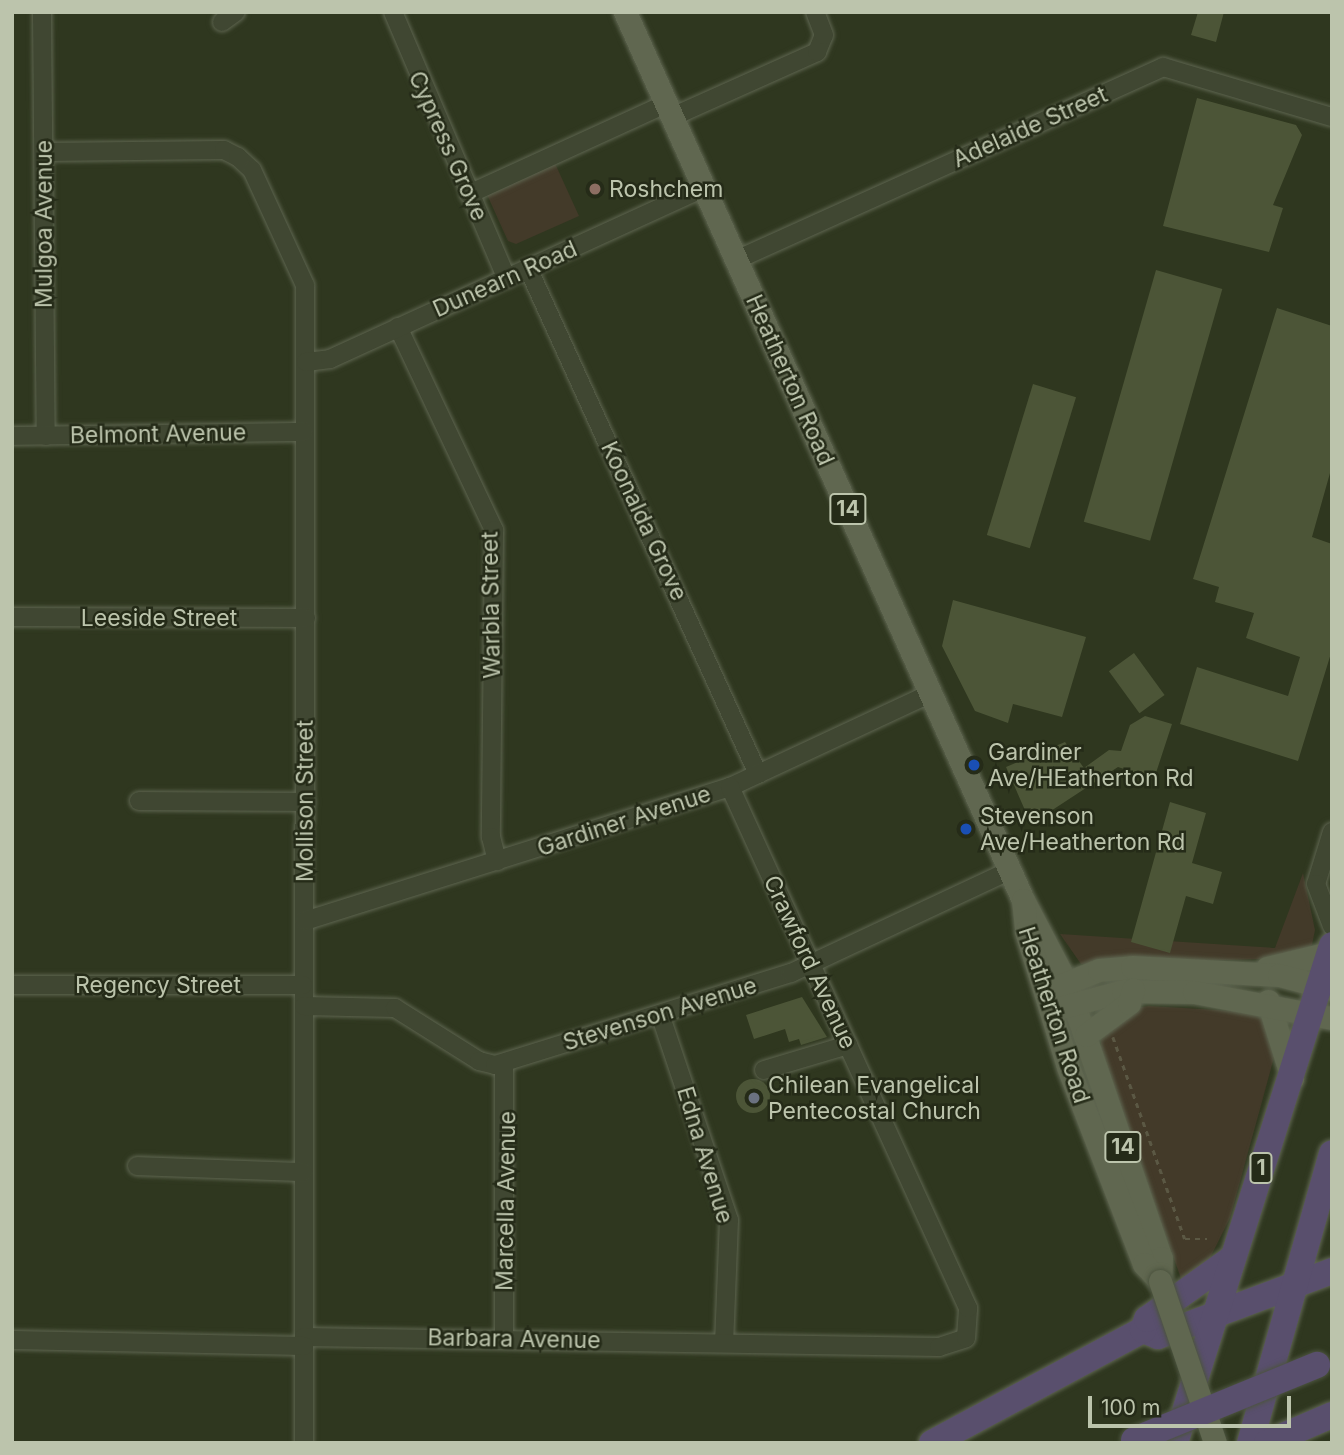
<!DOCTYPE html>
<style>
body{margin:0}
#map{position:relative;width:1344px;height:1455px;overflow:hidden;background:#2f371f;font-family:Inter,sans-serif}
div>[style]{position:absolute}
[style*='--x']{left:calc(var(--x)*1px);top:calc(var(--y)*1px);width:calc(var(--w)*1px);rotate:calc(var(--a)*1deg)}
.green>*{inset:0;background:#433a29}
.building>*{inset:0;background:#4c5537;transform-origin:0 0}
.round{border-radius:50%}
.path>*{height:2.5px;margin-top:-1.25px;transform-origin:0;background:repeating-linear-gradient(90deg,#5b5844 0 5px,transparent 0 10px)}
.roads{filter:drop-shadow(0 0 2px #5e6550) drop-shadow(0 0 2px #5e6550)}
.minor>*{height:18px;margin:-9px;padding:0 9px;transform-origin:9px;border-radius:9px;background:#404732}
.major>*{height:23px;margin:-11.5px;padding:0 11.5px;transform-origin:11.5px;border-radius:11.5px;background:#606750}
.highway>*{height:26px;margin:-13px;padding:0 13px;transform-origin:13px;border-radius:13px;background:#594f6d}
.bridges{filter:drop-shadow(0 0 2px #4c543f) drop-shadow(0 0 2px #4c543f)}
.major-bridge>*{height:23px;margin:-11.5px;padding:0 11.5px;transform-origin:11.5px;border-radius:11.5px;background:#606750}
.highway-bridge>*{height:26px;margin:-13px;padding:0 13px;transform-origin:13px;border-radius:13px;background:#594f6d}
.dots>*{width:19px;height:19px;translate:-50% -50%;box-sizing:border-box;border:4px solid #252b18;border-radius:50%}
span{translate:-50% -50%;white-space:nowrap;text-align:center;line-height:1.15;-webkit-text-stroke:5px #252b18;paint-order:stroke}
.shield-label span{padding:2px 5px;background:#252b18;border:2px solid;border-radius:5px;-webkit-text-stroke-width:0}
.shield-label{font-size:21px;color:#bcc4ac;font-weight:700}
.street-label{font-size:23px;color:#bcc4ac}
.poi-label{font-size:23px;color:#bcc4ac}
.left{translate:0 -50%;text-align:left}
.frame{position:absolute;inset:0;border:14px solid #bcc4ac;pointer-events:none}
.scale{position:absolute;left:1088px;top:1396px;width:203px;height:32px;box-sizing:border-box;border:4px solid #bcc4ac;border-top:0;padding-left:9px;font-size:21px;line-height:24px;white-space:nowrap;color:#bcc4ac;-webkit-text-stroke:5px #252b18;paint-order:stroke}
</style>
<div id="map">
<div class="green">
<i style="clip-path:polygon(553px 159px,579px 216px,516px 244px,508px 241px,485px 190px)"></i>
<i style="clip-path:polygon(1303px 873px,1315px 930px,1312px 945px,1297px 958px,1081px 964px,1060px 934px,1275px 948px)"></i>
<i style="clip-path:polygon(1149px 1006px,1252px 1012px,1267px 1021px,1275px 1054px,1230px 1218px,1210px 1258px,1182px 1281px,1100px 1053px,1102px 1033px,1134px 1008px)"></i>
</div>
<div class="building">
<i style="clip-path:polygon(1198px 12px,1224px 12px,1216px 42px,1191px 35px)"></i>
<i style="clip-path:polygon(1197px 98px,1296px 125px,1302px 135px,1273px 205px,1283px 208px,1269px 252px,1163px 226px)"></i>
<i style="left:1156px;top:270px;width:69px;height:262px;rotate:16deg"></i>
<i style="clip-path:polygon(1277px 308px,1332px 326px,1332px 466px,1312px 537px,1332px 544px,1332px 650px,1298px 761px,1180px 724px,1197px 667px,1288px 696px,1300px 657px,1246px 638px,1254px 613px,1215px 602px,1219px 587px,1193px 579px)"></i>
<i style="left:1033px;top:384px;width:45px;height:158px;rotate:17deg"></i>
<i style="clip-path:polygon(953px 600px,1086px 637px,1062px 717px,1013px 704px,1008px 723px,975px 711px,942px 646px)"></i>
<i style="left:1134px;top:653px;width:52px;height:31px;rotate:54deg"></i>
<i style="clip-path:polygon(1145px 716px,1172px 724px,1154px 779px,1118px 767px,1031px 824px,1006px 767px,1065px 742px,1084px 768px,1109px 750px,1121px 751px,1130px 725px)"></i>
<i style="clip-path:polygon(1170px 802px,1206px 813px,1192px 863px,1222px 872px,1213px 904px,1186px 896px,1170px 953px,1131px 942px)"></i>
<i style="clip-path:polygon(802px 997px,827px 1037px,801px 1045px,799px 1039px,789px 1042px,785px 1029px,754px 1039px,746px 1015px)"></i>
<i class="round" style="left:736px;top:1079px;width:34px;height:34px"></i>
</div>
<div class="path">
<i style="--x:1113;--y:1037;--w:214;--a:70.4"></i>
<i style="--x:1185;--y:1239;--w:22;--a:0"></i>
</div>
<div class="roads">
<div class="minor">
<i style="--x:42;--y:12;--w:424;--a:89.5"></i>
<i style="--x:393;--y:12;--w:290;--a:66.9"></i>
<i style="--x:222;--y:22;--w:17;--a:-36"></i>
<i style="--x:672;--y:117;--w:159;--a:-24.1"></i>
<i style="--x:817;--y:52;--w:18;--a:-68"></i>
<i style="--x:824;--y:35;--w:25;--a:-111"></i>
<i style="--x:44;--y:152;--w:180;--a:-0.6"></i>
<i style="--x:224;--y:150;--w:16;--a:27"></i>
<i style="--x:238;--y:157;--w:19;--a:43"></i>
<i style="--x:252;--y:170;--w:127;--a:65.3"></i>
<i style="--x:305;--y:285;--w:1158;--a:90.05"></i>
<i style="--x:469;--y:194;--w:217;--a:-24.6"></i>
<i style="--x:736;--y:260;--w:469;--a:-24.3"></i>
<i style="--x:1163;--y:67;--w:176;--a:16.5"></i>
<i style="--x:528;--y:268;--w:556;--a:65.56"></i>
<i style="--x:398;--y:327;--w:225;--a:64.7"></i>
<i style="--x:494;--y:530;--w:307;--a:90.6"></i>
<i style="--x:491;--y:837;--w:25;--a:76"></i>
<i style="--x:306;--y:362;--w:24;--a:-7"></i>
<i style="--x:330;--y:359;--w:411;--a:-24.6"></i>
<i style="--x:12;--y:436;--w:292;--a:-0.8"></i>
<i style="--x:12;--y:617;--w:294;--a:0.2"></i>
<i style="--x:139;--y:801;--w:167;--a:0.3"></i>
<i style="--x:1332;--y:832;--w:54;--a:107.1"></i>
<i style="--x:1316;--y:884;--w:45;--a:69.1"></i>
<i style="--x:305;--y:921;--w:446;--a:-17.5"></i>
<i style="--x:730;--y:787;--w:223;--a:-25"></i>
<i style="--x:12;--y:985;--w:291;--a:0"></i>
<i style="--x:304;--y:1006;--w:91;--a:1.3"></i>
<i style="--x:395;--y:1008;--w:99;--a:32.2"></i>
<i style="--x:479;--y:1061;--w:16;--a:14"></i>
<i style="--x:495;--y:1065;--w:310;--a:-17.3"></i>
<i style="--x:791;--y:973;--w:243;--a:-25.1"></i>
<i style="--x:660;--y:1014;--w:217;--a:71.5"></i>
<i style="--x:729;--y:1220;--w:122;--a:92.3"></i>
<i style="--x:504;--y:1063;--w:276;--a:90"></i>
<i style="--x:764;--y:1070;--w:88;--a:-16.6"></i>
<i style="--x:137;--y:1166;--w:167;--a:2.1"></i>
<i style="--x:304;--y:1337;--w:635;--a:0.9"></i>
<i style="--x:939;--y:1347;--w:28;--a:-18"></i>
<i style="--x:966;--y:1338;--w:30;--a:-86"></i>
<i style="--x:968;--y:1308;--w:573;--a:-114.55"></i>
<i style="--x:12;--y:1340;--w:292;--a:1.2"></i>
</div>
<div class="major">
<i style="--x:625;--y:12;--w:973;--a:65.86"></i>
<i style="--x:1023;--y:900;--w:95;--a:62.4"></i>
<i style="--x:1067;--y:984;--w:290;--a:71.1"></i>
<i style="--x:1161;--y:1258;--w:23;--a:92"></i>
<i style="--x:1023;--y:900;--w:31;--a:84"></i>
<i style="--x:1026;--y:931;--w:142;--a:72.8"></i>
<i style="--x:1068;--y:1067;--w:211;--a:68.9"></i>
<i style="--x:1144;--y:1264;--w:23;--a:47"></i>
<i style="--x:1267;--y:968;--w:64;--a:-13.6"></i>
<i style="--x:1054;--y:988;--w:48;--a:-21.8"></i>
<i style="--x:1099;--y:970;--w:33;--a:-5"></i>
<i style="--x:1132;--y:967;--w:147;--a:3.1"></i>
<i style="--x:1279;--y:975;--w:55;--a:14.8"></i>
<i style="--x:1268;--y:1001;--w:81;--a:72.7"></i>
<i style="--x:1059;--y:1008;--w:66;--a:-14.9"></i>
<i style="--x:1123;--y:991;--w:71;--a:0.8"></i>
<i style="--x:1194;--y:992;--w:140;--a:10.7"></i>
<i style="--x:1086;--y:1035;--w:54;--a:-36.7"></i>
<i style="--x:1129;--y:1003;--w:14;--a:-73"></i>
</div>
<div class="highway">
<i style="--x:1143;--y:1330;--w:16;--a:22"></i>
<i style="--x:1158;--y:1336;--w:186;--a:-20.5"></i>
<i style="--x:932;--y:1443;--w:239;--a:-28.2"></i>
<i style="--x:1143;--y:1330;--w:12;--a:-70"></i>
<i style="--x:1147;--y:1319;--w:103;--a:-35.5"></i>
<i style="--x:1175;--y:1443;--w:522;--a:-72.5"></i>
<i style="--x:1250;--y:1443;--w:301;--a:-74.2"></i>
<i style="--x:1267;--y:1443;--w:71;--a:-23.3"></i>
</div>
</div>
<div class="bridges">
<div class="major-bridge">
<i style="--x:1160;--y:1281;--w:171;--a:71.2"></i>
</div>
<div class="highway-bridge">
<i style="--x:1134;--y:1440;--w:198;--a:-22.3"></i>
</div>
</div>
<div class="dots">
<i style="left:595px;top:189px;background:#8d6e63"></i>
<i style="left:974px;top:765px;background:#1a4fb4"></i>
<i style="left:966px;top:829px;background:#1a4fb4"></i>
<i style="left:754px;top:1098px;background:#6b7280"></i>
</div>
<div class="shield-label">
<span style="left:848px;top:509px">14</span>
<span style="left:1123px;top:1147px">14</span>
<span style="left:1261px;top:1168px">1</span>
</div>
<div class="street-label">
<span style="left:1030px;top:127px;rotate:-24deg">Adelaide Street</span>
<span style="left:448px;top:146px;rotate:66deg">Cypress Grove</span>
<span style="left:44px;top:224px;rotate:-90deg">Mulgoa Avenue</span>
<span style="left:505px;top:279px;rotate:-24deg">Dunearn Road</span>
<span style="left:790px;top:380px;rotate:66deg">Heatherton Road</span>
<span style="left:158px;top:434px;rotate:-1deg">Belmont Avenue</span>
<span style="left:644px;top:521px;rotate:65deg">Koonalda Grove</span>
<span style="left:491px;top:605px;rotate:-91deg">Warbla Street</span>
<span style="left:159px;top:618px">Leeside Street</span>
<span style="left:305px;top:801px;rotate:-90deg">Mollison Street</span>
<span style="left:624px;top:821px;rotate:-18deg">Gardiner Avenue</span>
<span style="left:810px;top:962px;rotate:65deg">Crawford Avenue</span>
<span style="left:158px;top:985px">Regency Street</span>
<span style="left:660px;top:1014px;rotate:-17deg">Stevenson Avenue</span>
<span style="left:1054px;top:1015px;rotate:72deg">Heatherton Road</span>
<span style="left:705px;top:1155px;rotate:73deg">Edna Avenue</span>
<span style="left:506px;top:1201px;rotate:-89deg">Marcella Avenue</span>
<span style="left:514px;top:1339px;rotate:1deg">Barbara Avenue</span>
</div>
<div class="poi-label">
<span class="left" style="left:609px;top:189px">Roshchem</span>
<span class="left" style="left:988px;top:765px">Gardiner<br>Ave/HEatherton Rd</span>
<span class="left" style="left:980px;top:829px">Stevenson<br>Ave/Heatherton Rd</span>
<span class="left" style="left:768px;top:1098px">Chilean Evangelical<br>Pentecostal Church</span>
</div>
<div class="frame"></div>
<div class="scale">100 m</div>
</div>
